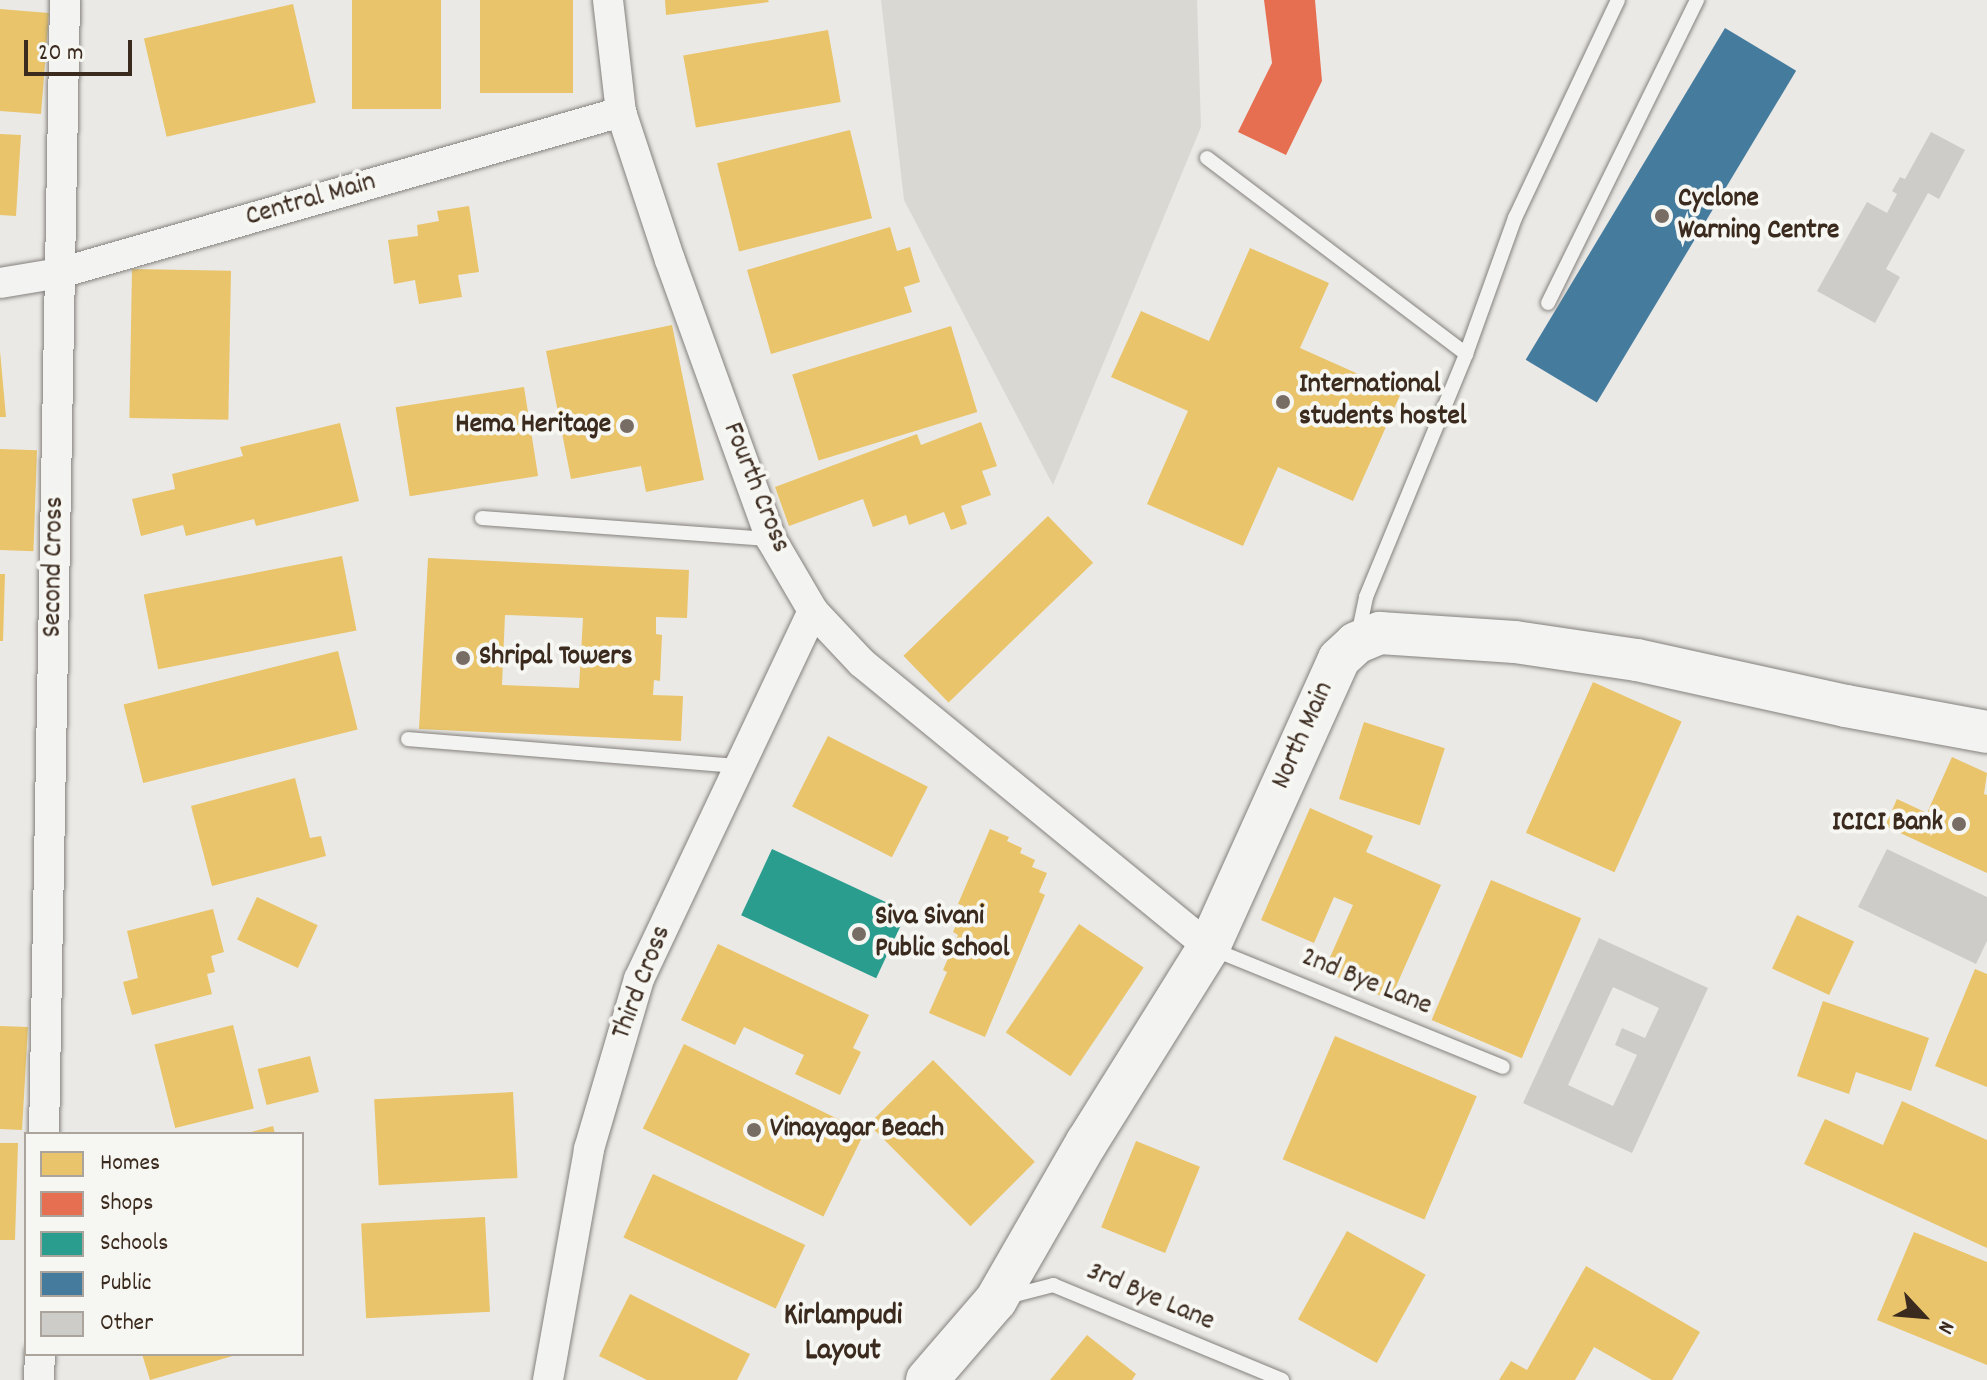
<!DOCTYPE html>
<style>
body{margin:0}
#map{position:relative;width:1987px;height:1380px;overflow:hidden;background:#eae9e6;font-family:Dekko,sans-serif}
div>[style]{position:absolute}
[style*='--x']{left:calc(var(--x)*1px);top:calc(var(--y)*1px);width:calc(var(--w)*1px);rotate:calc(var(--a)*1deg)}
.green>*{inset:0;background:#dad8d3}
.homes>*{inset:0;background:#e9c46a;transform-origin:0 0}
.shops>*{inset:0;background:#e76f51}
.schools>*{inset:0;background:#2a9d8f;transform-origin:0 0}
.public>*{inset:0;background:#457b9d;transform-origin:0 0}
.building>*{inset:0;background:#cdccc9}
.roads{filter:drop-shadow(0 0 2px #85817d) drop-shadow(0 0 2px #85817d)}
.lane>*{height:14px;margin:-7px;padding:0 7px;transform-origin:7px;border-radius:7px;background:#f3f3f1}
.street>*{height:30px;margin:-15px;padding:0 15px;transform-origin:15px;border-radius:15px;background:#f3f3f1}
.secondary>*{height:42px;margin:-21px;padding:0 21px;transform-origin:21px;border-radius:21px;background:#f3f3f1}
.dots>*{width:22px;height:22px;translate:-50% -50%;box-sizing:border-box;border:4px solid #f6f6f2;border-radius:50%}
span{translate:-50% -50%;white-space:nowrap;text-align:center;line-height:1.15;-webkit-text-stroke:8px #f6f6f2;paint-order:stroke}
.poi-label{font-size:28px;color:#3b2a1e;font-weight:700}
.left{translate:0 -50%;text-align:left}
.right{translate:-100% -50%;text-align:right}
.street-label{font-size:28px;color:#3b2a1e}
.neighbourhood-label{font-size:30px;color:#3b2a1e;font-weight:700}
.legend{position:absolute;left:24px;top:1132px;width:280px;height:224px;box-sizing:border-box;background:#f6f6f2;border:2px solid #aba49d;margin:0;padding:10px 14px;list-style:none;font-size:24px;color:#3b2a1e}
.legend li{display:flex;align-items:center;gap:16px;height:40px}
.legend b{width:40px;border:2px solid #aba49d}
.north{position:absolute;left:1883px;top:1276px;width:80px;height:80px;-webkit-text-stroke:6px #f6f6f2;paint-order:stroke;rotate:116deg;font-size:22px;font-weight:700;line-height:32px;text-align:center;color:#3b2a1e}
.north::after{content:'';display:block;margin:auto;width:28px;height:36px;background:#3b2a1e;clip-path:polygon(50% 0,100% 100%,50% 72%,0 100%)}
.scale{position:absolute;left:24px;top:40px;width:108px;height:36px;box-sizing:border-box;border:4px solid #3b2a1e;border-top:0;padding-left:10px;font-size:24px;line-height:28px;white-space:nowrap;color:#3b2a1e;-webkit-text-stroke:6px #f6f6f2;paint-order:stroke}
</style>
<div id="map">
<div class="green">
<i style="clip-path:polygon(881px 0,1197px 0,1201px 127px,1053px 485px,904px 200px)"></i>
</div>
<div class="homes">
<i style="left:352px;top:0;width:89px;height:109px"></i>
<i style="left:480px;top:0;width:93px;height:93px"></i>
<i style="clip-path:polygon(665px 0,768px 0,769px 2px,666px 15px)"></i>
<i style="left:293px;top:4px;width:101px;height:153px;rotate:77deg"></i>
<i style="clip-path:polygon(0 9px,49px 13px,41px 114px,0 111px)"></i>
<i style="left:828px;top:30px;width:73px;height:147px;rotate:80deg"></i>
<i style="left:850px;top:130px;width:91px;height:137px;rotate:76deg"></i>
<i style="clip-path:polygon(0 134px,21px 135px,16px 216px,0 215px)"></i>
<i style="clip-path:polygon(469px 206px,479px 272px,458px 275px,462px 297px,419px 304px,415px 280px,394px 284px,388px 240px,418px 236px,417px 225px,439px 221px,437px 211px)"></i>
<i style="clip-path:polygon(890px 227px,897px 251px,910px 247px,920px 282px,904px 287px,912px 312px,771px 354px,747px 270px)"></i>
<i style="clip-path:polygon(1250px 248px,1329px 283px,1300px 348px,1401px 393px,1353px 501px,1278px 467px,1243px 546px,1147px 504px,1188px 411px,1111px 377px,1141px 311px,1209px 341px)"></i>
<i style="left:132px;top:269px;width:99px;height:149px;rotate:1deg"></i>
<i style="clip-path:polygon(672px 325px,704px 480px,646px 492px,641px 466px,571px 479px,546px 351px)"></i>
<i style="left:951px;top:326px;width:90px;height:166px;rotate:73deg"></i>
<i style="clip-path:polygon(0 351px,6px 417px,0 417px)"></i>
<i style="left:524px;top:387px;width:90px;height:130px;rotate:81deg"></i>
<i style="clip-path:polygon(981px 422px,997px 466px,982px 471px,991px 495px,961px 506px,967px 524px,951px 530px,944px 512px,909px 525px,906px 515px,873px 527px,863px 499px,789px 526px,775px 487px,917px 434px,921px 445px)"></i>
<i style="clip-path:polygon(340px 423px,359px 501px,256px 526px,254px 519px,186px 536px,183px 525px,141px 536px,132px 499px,175px 489px,172px 474px,243px 456px,240px 447px)"></i>
<i style="left:0;top:449px;width:37px;height:101px;rotate:2deg"></i>
<i style="left:1048px;top:516px;width:65px;height:201px;rotate:46deg"></i>
<i style="left:342px;top:556px;width:76px;height:202px;rotate:79deg"></i>
<i style="clip-path:polygon(evenodd,428px 558px,689px 570px,687px 618px,656px 617px,656px 634px,662px 635px,660px 681px,654px 680px,653px 695px,683px 696px,681px 741px,419px 729px,428px 558px,505px 615px,583px 618px,579px 688px,502px 685px,505px 615px)"></i>
<i style="clip-path:polygon(0 574px,5px 574px,3px 641px,0 641px)"></i>
<i style="left:338px;top:651px;width:81px;height:221px;rotate:76deg"></i>
<i style="left:1593px;top:682px;width:97px;height:165px;rotate:24deg"></i>
<i style="left:1364px;top:722px;width:85px;height:81px;rotate:18deg"></i>
<i style="left:828px;top:736px;width:112px;height:79px;rotate:27deg"></i>
<i style="clip-path:polygon(1952px 757px,1987px 773px,1984px 794px,1987px 795px,1987px 873px,1885px 826px,1897px 799px,1927px 813px)"></i>
<i style="clip-path:polygon(295px 778px,310px 838px,321px 836px,326px 856px,212px 886px,191px 806px)"></i>
<i style="clip-path:polygon(1310px 808px,1373px 836px,1366px 852px,1441px 885px,1390px 1000px,1324px 971px,1353px 905px,1334px 897px,1314px 943px,1261px 920px)"></i>
<i style="clip-path:polygon(990px 829px,1009px 837px,1007px 841px,1022px 848px,1020px 853px,1035px 860px,1032px 867px,1047px 873px,1039px 892px,1045px 895px,985px 1037px,929px 1013px,947px 972px,943px 970px,958px 935px,953px 932px,964px 906px,958px 904px)"></i>
<i style="left:1491px;top:880px;width:98px;height:152px;rotate:23deg"></i>
<i style="left:257px;top:897px;width:67px;height:47px;rotate:25deg"></i>
<i style="clip-path:polygon(213px 909px,224px 952px,211px 956px,215px 972px,207px 974px,212px 994px,132px 1015px,123px 982px,138px 978px,127px 931px)"></i>
<i style="left:1797px;top:915px;width:63px;height:59px;rotate:25deg"></i>
<i style="left:1079px;top:924px;width:78px;height:131px;rotate:34deg"></i>
<i style="clip-path:polygon(718px 944px,869px 1015px,853px 1048px,861px 1052px,840px 1095px,795px 1074px,804px 1055px,744px 1027px,735px 1045px,681px 1020px)"></i>
<i style="clip-path:polygon(1975px 969px,1987px 974px,1987px 1087px,1935px 1066px)"></i>
<i style="clip-path:polygon(1823px 1001px,1929px 1038px,1911px 1091px,1856px 1072px,1849px 1094px,1797px 1076px)"></i>
<i style="left:233px;top:1025px;width:86px;height:81px;rotate:76deg"></i>
<i style="clip-path:polygon(0 1026px,28px 1027px,22px 1130px,0 1129px)"></i>
<i style="left:1335px;top:1036px;width:154px;height:134px;rotate:23deg"></i>
<i style="left:684px;top:1044px;width:201px;height:94px;rotate:26deg"></i>
<i style="left:310px;top:1056px;width:37px;height:54px;rotate:76deg"></i>
<i style="left:933px;top:1060px;width:144px;height:91px;rotate:45deg"></i>
<i style="left:513px;top:1092px;width:86px;height:139px;rotate:87deg"></i>
<i style="clip-path:polygon(1902px 1101px,1987px 1140px,1987px 1248px,1804px 1164px,1825px 1119px,1883px 1145px)"></i>
<i style="clip-path:polygon(273px 1126px,275px 1134px,248px 1134px,248px 1133px)"></i>
<i style="left:1136px;top:1141px;width:69px;height:93px;rotate:22deg"></i>
<i style="clip-path:polygon(0 1143px,18px 1143px,15px 1240px,0 1240px)"></i>
<i style="left:653px;top:1174px;width:168px;height:70px;rotate:25deg"></i>
<i style="left:485px;top:1217px;width:95px;height:124px;rotate:87deg"></i>
<i style="left:1347px;top:1231px;width:90px;height:101px;rotate:29deg"></i>
<i style="clip-path:polygon(1914px 1232px,1987px 1262px,1987px 1365px,1877px 1320px)"></i>
<i style="clip-path:polygon(1586px 1266px,1700px 1332px,1672px 1380px,1652px 1380px,1594px 1347px,1575px 1380px,1499px 1380px,1511px 1361px,1527px 1370px)"></i>
<i style="clip-path:polygon(630px 1294px,750px 1354px,737px 1380px,647px 1380px,599px 1356px)"></i>
<i style="clip-path:polygon(1087px 1335px,1136px 1374px,1132px 1380px,1050px 1380px)"></i>
<i style="clip-path:polygon(142px 1354px,235px 1354px,236px 1355px,150px 1380px)"></i>
</div>
<div class="shops">
<i style="clip-path:polygon(1264px 0,1315px 0,1322px 81px,1286px 155px,1238px 132px,1272px 63px)"></i>
</div>
<div class="schools">
<i style="left:772px;top:849px;width:149px;height:73px;rotate:25deg"></i>
</div>
<div class="public">
<i style="left:1725px;top:28px;width:83px;height:387px;rotate:31deg"></i>
</div>
<div class="building">
<i style="clip-path:polygon(1931px 132px,1965px 150px,1939px 199px,1928px 193px,1886px 269px,1900px 277px,1875px 323px,1817px 291px,1867px 202px,1887px 213px,1897px 194px,1892px 191px,1900px 177px,1905px 179px)"></i>
<i style="clip-path:polygon(1887px 849px,1987px 897px,1987px 941px,1976px 964px,1858px 907px)"></i>
<i style="clip-path:polygon(evenodd,1599px 938px,1708px 988px,1632px 1153px,1523px 1103px,1599px 938px,1613px 987px,1659px 1008px,1645px 1038px,1622px 1028px,1615px 1045px,1637px 1055px,1613px 1106px,1568px 1085px,1613px 987px)"></i>
</div>
<div class="roads">
<div class="lane">
<i style="--x:1207;--y:158;--w:325;--a:37.1"></i>
<i style="--x:1548;--y:303;--w:338;--a:-63.8"></i>
<i style="--x:482;--y:518;--w:290;--a:4.2"></i>
<i style="--x:1358;--y:635;--w:39;--a:-78"></i>
<i style="--x:1366;--y:597;--w:263;--a:-67.6"></i>
<i style="--x:1466;--y:354;--w:145;--a:-70.2"></i>
<i style="--x:1515;--y:218;--w:241;--a:-64.7"></i>
<i style="--x:408;--y:739;--w:332;--a:4.7"></i>
<i style="--x:1210;--y:948;--w:316;--a:22.1"></i>
<i style="--x:1007;--y:1297;--w:48;--a:-14.6"></i>
<i style="--x:1053;--y:1285;--w:248;--a:22.5"></i>
</div>
<div class="street">
<i style="--x:608;--y:0;--w:113;--a:83.4"></i>
<i style="--x:621;--y:112;--w:156;--a:71.7"></i>
<i style="--x:670;--y:260;--w:297;--a:70.1"></i>
<i style="--x:771;--y:539;--w:83;--a:59.7"></i>
<i style="--x:813;--y:611;--w:71;--a:46.7"></i>
<i style="--x:862;--y:663;--w:448;--a:39.3"></i>
<i style="--x:0;--y:283;--w:61;--a:-9.5"></i>
<i style="--x:60;--y:273;--w:584;--a:-16.01"></i>
<i style="--x:44;--y:1134;--w:1134;--a:-88.94"></i>
<i style="--x:39;--y:1380;--w:26;--a:-88"></i>
<i style="--x:548;--y:1380;--w:235;--a:-79.9"></i>
<i style="--x:589;--y:1149;--w:177;--a:-73.6"></i>
<i style="--x:639;--y:979;--w:407;--a:-64.7"></i>
</div>
<div class="secondary">
<i style="--x:927;--y:1380;--w:106;--a:-49.2"></i>
<i style="--x:996;--y:1300;--w:182;--a:-60.1"></i>
<i style="--x:1087;--y:1142;--w:230;--a:-58"></i>
<i style="--x:1209;--y:947;--w:316;--a:-65.7"></i>
<i style="--x:1339;--y:659;--w:23;--a:-43"></i>
<i style="--x:1356;--y:643;--w:26;--a:-23"></i>
<i style="--x:1380;--y:633;--w:135;--a:3.8"></i>
<i style="--x:1515;--y:642;--w:123;--a:8.4"></i>
<i style="--x:1637;--y:660;--w:214;--a:12.4"></i>
<i style="--x:1846;--y:706;--w:143;--a:10.4"></i>
</div>
</div>
<div class="dots">
<i style="left:1662px;top:216px;background:#786d64"></i>
<i style="left:1283px;top:402px;background:#786d64"></i>
<i style="left:627px;top:426px;background:#786d64"></i>
<i style="left:463px;top:658px;background:#786d64"></i>
<i style="left:1959px;top:824px;background:#786d64"></i>
<i style="left:859px;top:934px;background:#786d64"></i>
<i style="left:754px;top:1130px;background:#786d64"></i>
</div>
<div class="poi-label">
<span class="left" style="left:1678px;top:216px">Cyclone<br>Warning Centre</span>
<span class="left" style="left:1299px;top:402px">International<br>students hostel</span>
<span class="right" style="left:611px;top:426px">Hema Heritage</span>
<span class="left" style="left:479px;top:658px">Shripal Towers</span>
<span class="right" style="left:1943px;top:824px">ICICI Bank</span>
<span class="left" style="left:875px;top:934px">Siva Sivani<br>Public School</span>
<span class="left" style="left:770px;top:1130px">Vinayagar Beach</span>
</div>
<div class="street-label">
<span style="left:311px;top:201px;rotate:-16deg">Central Main</span>
<span style="left:755px;top:488px;rotate:68deg">Fourth Cross</span>
<span style="left:55px;top:567px;rotate:-89deg">Second Cross</span>
<span style="left:1304px;top:736px;rotate:-66deg">North Main</span>
<span style="left:643px;top:983px;rotate:-69deg">Third Cross</span>
<span style="left:1366px;top:983px;rotate:22deg">2nd Bye Lane</span>
<span style="left:1150px;top:1298px;rotate:23deg">3rd Bye Lane</span>
</div>
<div class="neighbourhood-label">
<span style="left:843px;top:1335px">Kirlampudi<br>Layout</span>
</div>
<ul class="legend">
<li><b style="height:22px;background:#e9c46a"></b>Homes</li>
<li><b style="height:22px;background:#e76f51"></b>Shops</li>
<li><b style="height:22px;background:#2a9d8f"></b>Schools</li>
<li><b style="height:22px;background:#457b9d"></b>Public</li>
<li><b style="height:22px;background:#cdccc9"></b>Other</li>
</ul>
<div class="north">N</div>
<div class="scale">20 m</div>
</div>
